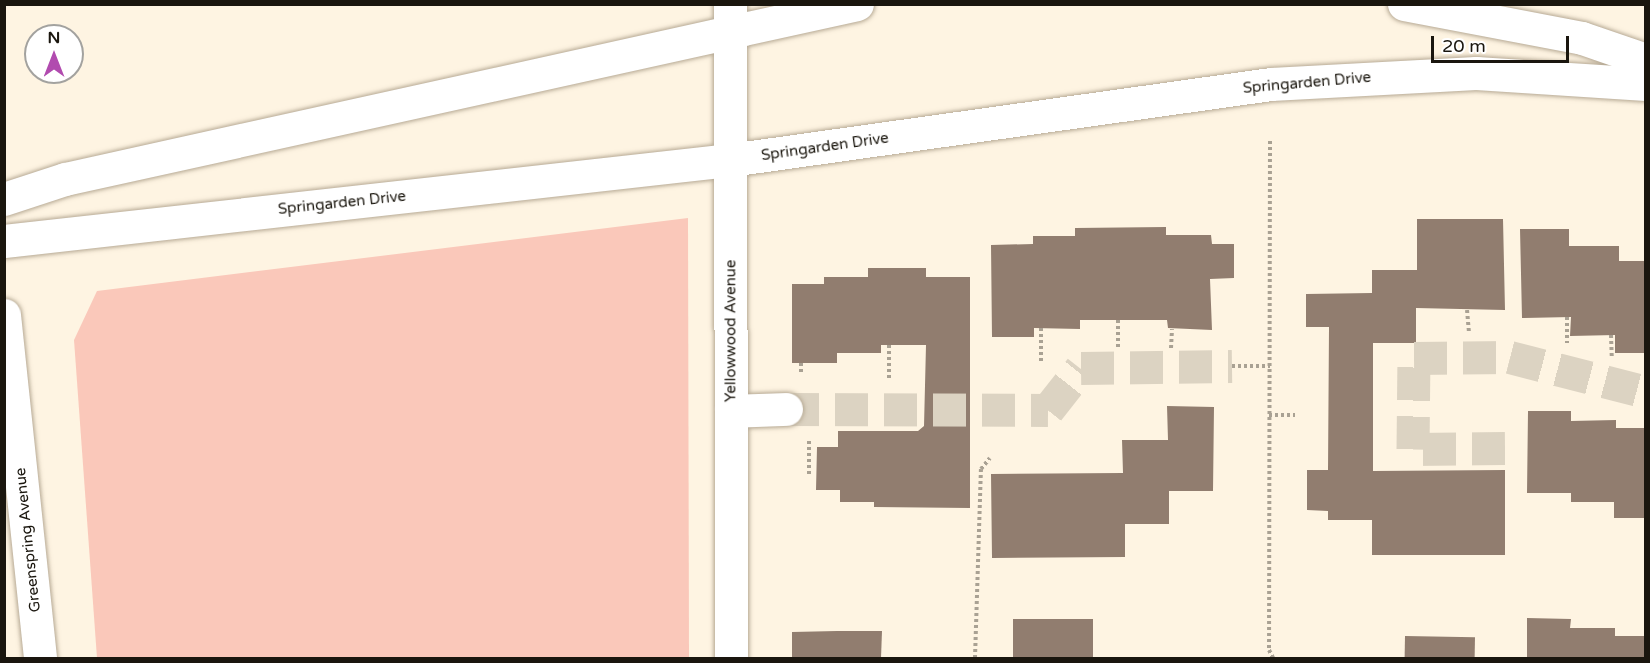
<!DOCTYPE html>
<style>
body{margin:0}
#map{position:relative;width:1650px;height:663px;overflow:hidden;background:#fef4e2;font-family:"Varela Round",sans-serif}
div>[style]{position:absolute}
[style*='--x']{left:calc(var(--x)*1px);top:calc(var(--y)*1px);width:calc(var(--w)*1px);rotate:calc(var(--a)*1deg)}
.green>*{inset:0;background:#fac8ba}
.building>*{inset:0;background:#917d6f;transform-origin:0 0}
.street-tunnel>*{height:33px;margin-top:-16.5px;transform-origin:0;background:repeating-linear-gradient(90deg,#dcd3c2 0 33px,transparent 0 49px)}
.path>*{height:4px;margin-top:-2px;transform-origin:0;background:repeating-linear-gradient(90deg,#a9a193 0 3px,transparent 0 6px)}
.roads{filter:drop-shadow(0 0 2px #b7aa95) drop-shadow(0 0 2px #b7aa95)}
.street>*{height:33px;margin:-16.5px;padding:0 16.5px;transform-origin:16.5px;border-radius:16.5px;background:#fff}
.secondary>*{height:33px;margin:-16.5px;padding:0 16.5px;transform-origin:16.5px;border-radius:16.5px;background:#fff}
span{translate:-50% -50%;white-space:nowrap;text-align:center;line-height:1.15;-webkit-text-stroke:6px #fff;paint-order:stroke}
.street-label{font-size:15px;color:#1a160e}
.frame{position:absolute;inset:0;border:6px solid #1a160e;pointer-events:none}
.north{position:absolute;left:24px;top:24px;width:60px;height:60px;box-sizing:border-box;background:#fff;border:2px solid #a3a29f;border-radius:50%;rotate:0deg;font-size:16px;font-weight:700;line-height:24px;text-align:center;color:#1a160e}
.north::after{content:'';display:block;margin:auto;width:21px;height:27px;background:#b14baf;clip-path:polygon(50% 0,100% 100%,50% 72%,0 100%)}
.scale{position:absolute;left:1431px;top:36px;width:138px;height:27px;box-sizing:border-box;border:3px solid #1a160e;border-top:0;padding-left:8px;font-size:18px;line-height:21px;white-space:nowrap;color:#1a160e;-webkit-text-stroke:4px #fff;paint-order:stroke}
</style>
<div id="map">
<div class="green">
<i style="clip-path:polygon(688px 218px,689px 658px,97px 658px,74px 340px,97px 291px)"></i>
</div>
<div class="building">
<i style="clip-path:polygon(1417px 219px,1503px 219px,1505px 310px,1416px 308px,1416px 343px,1373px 343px,1373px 471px,1505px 470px,1505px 555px,1372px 555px,1372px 520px,1328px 520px,1328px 511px,1307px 510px,1307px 470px,1328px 470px,1329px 327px,1306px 327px,1306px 294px,1372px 293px,1372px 270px,1417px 270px)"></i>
<i style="clip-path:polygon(1166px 227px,1166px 235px,1211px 235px,1212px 244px,1234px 244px,1234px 278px,1210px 279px,1212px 330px,1168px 328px,1167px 320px,1080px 320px,1080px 329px,1034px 328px,1034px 337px,992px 337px,991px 245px,1033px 244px,1033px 236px,1075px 236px,1075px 228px)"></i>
<i style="clip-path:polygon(1520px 229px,1569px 229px,1569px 246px,1619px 246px,1619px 261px,1646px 261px,1646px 353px,1615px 353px,1615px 335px,1570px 336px,1571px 317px,1522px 318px)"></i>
<i style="clip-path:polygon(868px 268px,926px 268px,926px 277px,970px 277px,970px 508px,874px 507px,874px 502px,840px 502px,840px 490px,816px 490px,817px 447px,838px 447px,838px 431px,918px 431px,924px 426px,926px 345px,881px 345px,881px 353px,837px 353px,837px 363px,792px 363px,792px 284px,824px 284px,824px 277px,868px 277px)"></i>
<i style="clip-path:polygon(1167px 406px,1214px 407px,1213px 491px,1169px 491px,1169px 524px,1125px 524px,1125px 557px,992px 558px,991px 474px,1123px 473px,1122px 440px,1168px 440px)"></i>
<i style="clip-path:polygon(1528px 411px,1571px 411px,1571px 421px,1616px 420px,1616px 428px,1646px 428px,1646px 518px,1614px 518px,1614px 502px,1571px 502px,1571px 493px,1527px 493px)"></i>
<i style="clip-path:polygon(1527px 618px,1571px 619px,1570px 628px,1615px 628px,1615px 636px,1646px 636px,1646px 658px,1527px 658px)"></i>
<i style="left:1013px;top:619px;width:80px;height:39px"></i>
<i style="clip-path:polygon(837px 631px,882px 631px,881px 658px,792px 658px,792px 632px)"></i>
<i style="left:1405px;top:636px;width:70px;height:22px;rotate:1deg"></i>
</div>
<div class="street-tunnel">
<i style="--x:786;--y:409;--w:262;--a:0.2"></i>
<i style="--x:1048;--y:410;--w:53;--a:-51.8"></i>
<i style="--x:1081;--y:368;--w:151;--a:-0.8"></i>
<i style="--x:1505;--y:448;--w:92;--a:179.4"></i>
<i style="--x:1413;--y:449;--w:91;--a:-89.4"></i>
<i style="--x:1414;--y:358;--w:96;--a:-0.6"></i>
<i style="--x:1510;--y:357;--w:140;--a:14.4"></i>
</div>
<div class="path">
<i style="--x:1270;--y:141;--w:509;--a:90.11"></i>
<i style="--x:1269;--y:650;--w:9;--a:63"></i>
<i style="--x:1467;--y:310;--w:24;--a:85"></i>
<i style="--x:1567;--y:317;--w:26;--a:90"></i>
<i style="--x:1041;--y:328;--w:36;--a:90"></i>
<i style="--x:1611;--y:335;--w:24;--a:88"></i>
<i style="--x:889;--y:345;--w:35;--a:90"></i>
<i style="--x:1118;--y:347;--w:27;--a:-90"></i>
<i style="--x:1171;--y:348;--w:19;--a:-87"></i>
<i style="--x:801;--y:363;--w:9;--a:90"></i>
<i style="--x:1232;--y:366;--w:38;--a:0"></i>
<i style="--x:1269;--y:415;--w:26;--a:0"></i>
<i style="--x:809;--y:441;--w:36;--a:90"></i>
<i style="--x:975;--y:658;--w:189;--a:-88.2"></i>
<i style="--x:981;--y:469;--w:14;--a:-51"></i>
</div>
<div class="roads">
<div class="street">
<i style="--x:730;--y:4;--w:654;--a:89.91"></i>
<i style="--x:1404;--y:4;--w:181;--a:10.8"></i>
<i style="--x:1582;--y:38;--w:68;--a:19"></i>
<i style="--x:4;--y:199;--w:64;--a:-18.2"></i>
<i style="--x:65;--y:179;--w:811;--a:-12.46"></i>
<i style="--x:4;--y:241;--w:731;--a:-6.37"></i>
<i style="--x:730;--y:160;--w:546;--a:-8"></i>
<i style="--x:1271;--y:84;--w:205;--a:-3.1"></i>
<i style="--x:1476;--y:73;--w:170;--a:3.7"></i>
<i style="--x:731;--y:411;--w:55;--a:-2.1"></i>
</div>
<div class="secondary">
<i style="--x:4;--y:315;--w:345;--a:84"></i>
</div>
</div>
<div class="street-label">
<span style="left:1307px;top:83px;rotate:-5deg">Springarden Drive</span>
<span style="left:825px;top:147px;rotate:-8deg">Springarden Drive</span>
<span style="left:342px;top:203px;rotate:-6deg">Springarden Drive</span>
<span style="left:731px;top:331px;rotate:-90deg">Yellowwood Avenue</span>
<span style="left:28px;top:540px;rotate:-96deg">Greenspring Avenue</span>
</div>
<div class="frame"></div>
<div class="north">N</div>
<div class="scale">20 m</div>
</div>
